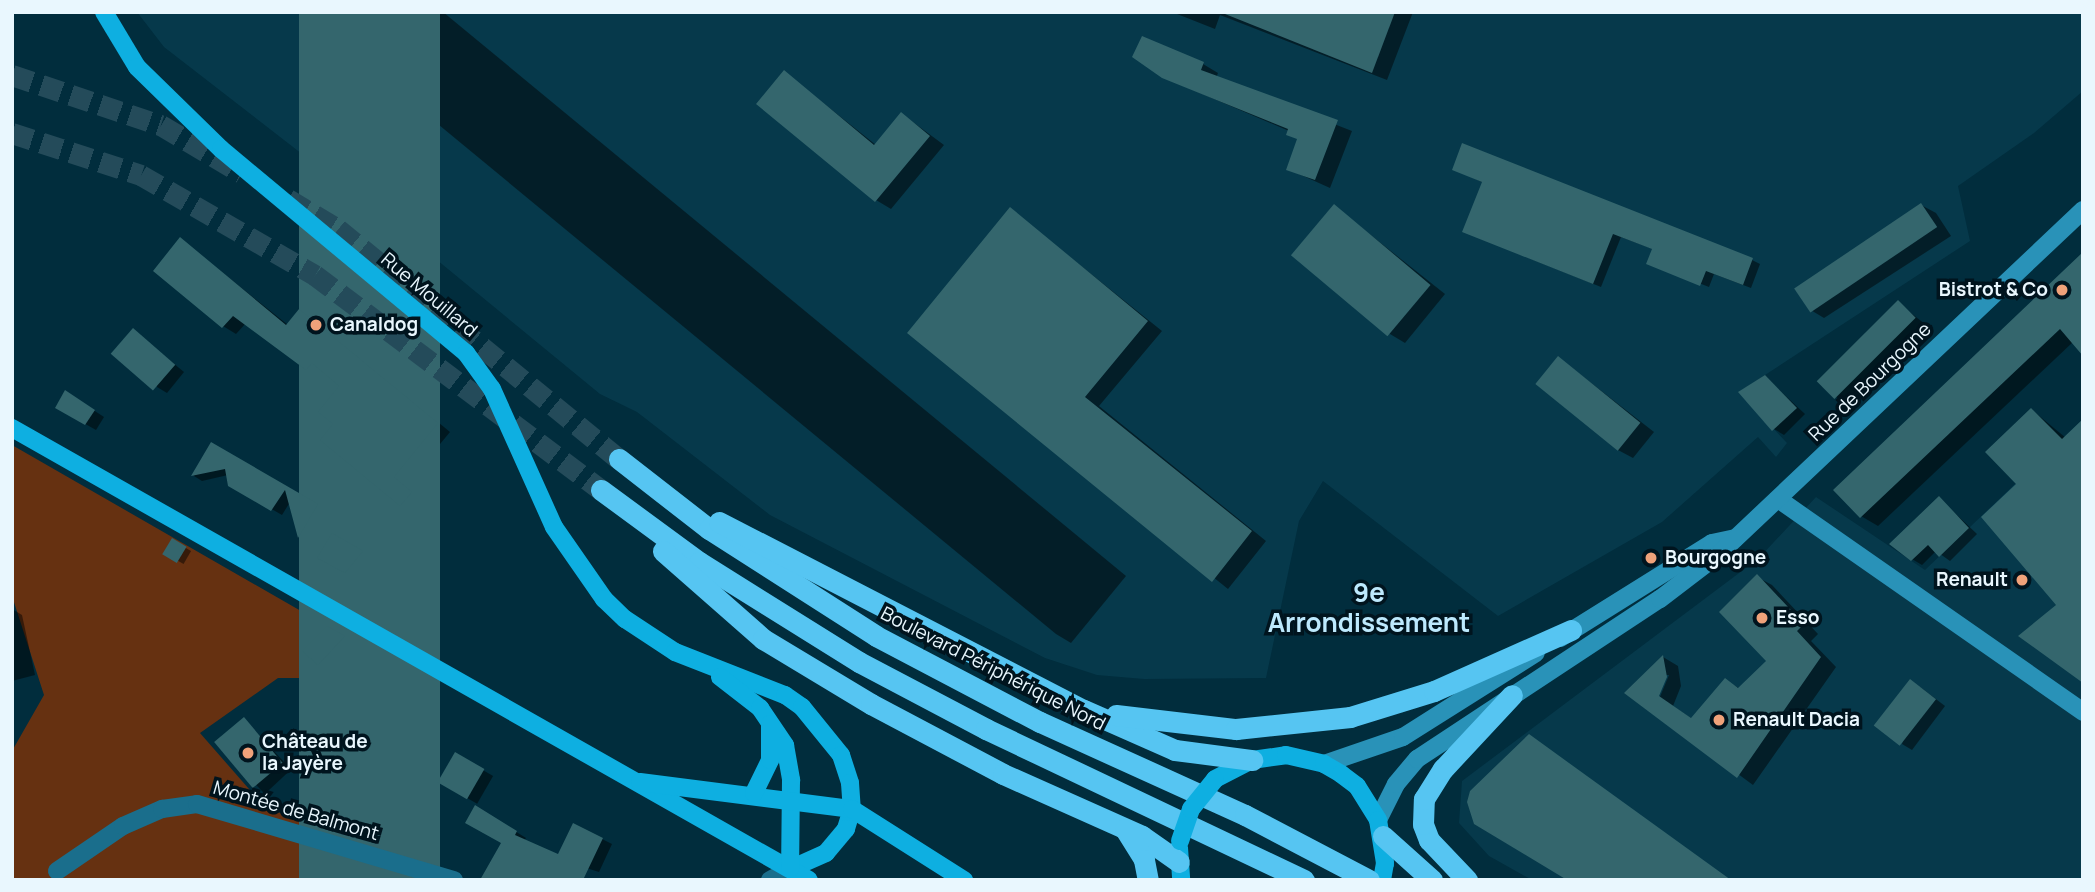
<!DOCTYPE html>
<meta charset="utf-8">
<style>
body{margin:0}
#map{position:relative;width:2095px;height:892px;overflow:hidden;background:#012d3d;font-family:Manrope,sans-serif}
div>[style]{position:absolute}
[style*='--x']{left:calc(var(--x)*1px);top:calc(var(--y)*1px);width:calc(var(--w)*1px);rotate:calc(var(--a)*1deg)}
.built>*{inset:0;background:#06394b}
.green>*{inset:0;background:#663111}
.shadow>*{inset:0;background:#0007;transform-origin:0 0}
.building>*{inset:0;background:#34666d;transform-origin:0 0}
.highway-tunnel>*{height:21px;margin-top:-10.5px;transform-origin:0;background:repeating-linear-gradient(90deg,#244b5a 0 21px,transparent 0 31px)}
.street>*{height:18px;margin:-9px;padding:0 9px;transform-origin:9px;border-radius:9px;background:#1a6e8c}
.secondary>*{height:18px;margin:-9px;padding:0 9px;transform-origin:9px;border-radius:9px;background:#2992b8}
.primary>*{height:18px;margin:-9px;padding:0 9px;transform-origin:9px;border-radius:9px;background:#0eafe1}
.highway>*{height:21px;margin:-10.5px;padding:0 10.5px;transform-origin:10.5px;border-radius:10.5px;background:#56c5f2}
.primary-bridge>*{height:18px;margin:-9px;padding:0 9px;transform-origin:9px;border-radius:9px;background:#0eafe1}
.dots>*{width:19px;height:19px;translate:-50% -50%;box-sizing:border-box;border:4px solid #00141e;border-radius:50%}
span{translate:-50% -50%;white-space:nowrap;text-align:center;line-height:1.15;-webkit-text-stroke:7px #00141e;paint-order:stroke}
.poi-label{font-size:19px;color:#e9f7fe;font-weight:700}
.right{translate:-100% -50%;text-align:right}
.left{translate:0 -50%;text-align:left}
.street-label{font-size:19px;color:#e9f7fe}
.district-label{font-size:26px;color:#bde9fd;font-weight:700}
.frame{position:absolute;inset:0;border:14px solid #e9f7fe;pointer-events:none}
</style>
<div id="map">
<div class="built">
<i style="clip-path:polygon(137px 12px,2083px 12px,2083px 91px,2034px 133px,1958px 186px,1970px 241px,1739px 392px,1787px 443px,1776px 457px,1758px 437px,1662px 522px,1498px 616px,1323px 481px,1299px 521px,1266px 678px,1144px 679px,1097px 675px,1045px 658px,770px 515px,637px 412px,600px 394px,409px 237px,164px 47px)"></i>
<i style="clip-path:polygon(2083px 419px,2083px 880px,1532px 880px,1489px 856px,1459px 823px,1462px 781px,1759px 558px,1816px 497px,1925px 570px)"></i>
</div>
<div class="green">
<i style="clip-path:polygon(12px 445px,388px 661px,396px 706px,322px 678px,278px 678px,200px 733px,263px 805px,425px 880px,12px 880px,12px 751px,44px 695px,12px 596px)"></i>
</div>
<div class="shadow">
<i style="clip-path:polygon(302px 12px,443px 12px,1126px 576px,1071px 643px,1056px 634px)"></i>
<i style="clip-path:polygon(1172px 12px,1413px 12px,1387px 80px,1220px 15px,1215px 29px)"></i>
<i style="clip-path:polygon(1203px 64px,1218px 73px,1216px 78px,1352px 131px,1330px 188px,1288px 169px,1299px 140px,1289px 131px,1163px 77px)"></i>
<i style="clip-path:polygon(784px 72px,876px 145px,902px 114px,944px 145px,891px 209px,876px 200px)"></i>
<i style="clip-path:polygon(1454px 169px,1752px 260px,1760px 264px,1751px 288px,1714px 274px,1709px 287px,1653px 265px,1653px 249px,1621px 237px,1601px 287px,1472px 235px,1484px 183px)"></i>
<i style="clip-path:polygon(1921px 205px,1936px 213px,1951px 236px,1824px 318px,1809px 309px)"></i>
<i style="clip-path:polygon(1334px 206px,1445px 294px,1405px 343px,1390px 334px)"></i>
<i style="clip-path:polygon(1010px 209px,1162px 331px,1099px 406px,1266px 541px,1228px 589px,909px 333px)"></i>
<i style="clip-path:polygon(180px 239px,288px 325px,300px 311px,313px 319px,450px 432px,406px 485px,424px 500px,414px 512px,401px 505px,336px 424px,341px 385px,324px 371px,320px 376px,307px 368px,246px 323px,236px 334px,223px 326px)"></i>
<i style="clip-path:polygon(2083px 255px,2073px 342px,1878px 526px,1861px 516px)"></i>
<i style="clip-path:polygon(1898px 303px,1930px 328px,1849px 404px,1834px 396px)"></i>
<i style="clip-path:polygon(134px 331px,184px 372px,167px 393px,157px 387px)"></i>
<i style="clip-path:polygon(1559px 358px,1654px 432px,1633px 458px,1618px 450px)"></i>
<i style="clip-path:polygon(1765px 377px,1805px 414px,1784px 435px,1774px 429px)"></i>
<i style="clip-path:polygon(75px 398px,104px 417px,96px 430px,57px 408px)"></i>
<i style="clip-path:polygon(2032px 410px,2066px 438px,2058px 605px,2018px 484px)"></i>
<i style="clip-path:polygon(212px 445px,326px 511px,308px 542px,300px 537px,290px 502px,282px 515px,230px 485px,228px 475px,202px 481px,194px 476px)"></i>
<i style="clip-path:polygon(1940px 499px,1977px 534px,1950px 561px,1936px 551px,1922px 565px,1912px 559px)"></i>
<i style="left:333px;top:535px;width:44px;height:26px;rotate:31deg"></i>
<i style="left:172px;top:540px;width:22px;height:15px;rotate:30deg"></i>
<i style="clip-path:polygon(evenodd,1757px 577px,1772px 585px,1818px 634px,1811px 641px,1836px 667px,1753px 785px,1627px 692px,1663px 657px,1678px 666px,1681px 686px,1673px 706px,1692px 719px,1725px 680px,1740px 689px,1769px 661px,1757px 577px,1666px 675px,1669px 675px,1657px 704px,1654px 703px,1666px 675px)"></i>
<i style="clip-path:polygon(12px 609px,22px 615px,35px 675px,12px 681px)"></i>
<i style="clip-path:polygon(327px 628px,353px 643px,328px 669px,319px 664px)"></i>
<i style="clip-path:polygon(1920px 687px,1945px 706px,1912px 750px,1902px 744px)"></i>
<i style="left:244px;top:719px;width:69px;height:36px;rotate:47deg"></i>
<i style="left:455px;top:754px;width:44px;height:32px;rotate:30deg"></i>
<i style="clip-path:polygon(476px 807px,526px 838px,524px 841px,559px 856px,602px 839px,612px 844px,599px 872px,504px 842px)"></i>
</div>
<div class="building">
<i style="left:299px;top:12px;width:141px;height:980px"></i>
<i style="clip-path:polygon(1220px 12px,1395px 12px,1372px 73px)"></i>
<i style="clip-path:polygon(1142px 36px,1204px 62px,1201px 70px,1338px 120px,1315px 180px,1286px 170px,1297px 139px,1286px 135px,1288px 129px,1162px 78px,1132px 57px)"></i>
<i style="clip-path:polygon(784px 70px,874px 145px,901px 112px,930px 136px,875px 202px,756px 104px)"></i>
<i style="clip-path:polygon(1462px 143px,1753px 258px,1743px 285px,1706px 271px,1700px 286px,1646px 264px,1652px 249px,1613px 234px,1593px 284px,1462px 232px,1482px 182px,1452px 170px)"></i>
<i style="left:1921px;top:203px;width:29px;height:153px;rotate:56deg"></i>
<i style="left:1334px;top:204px;width:126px;height:67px;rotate:40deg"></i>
<i style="clip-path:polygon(1010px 207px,1148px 321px,1085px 397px,1252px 531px,1212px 582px,907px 333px)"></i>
<i style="clip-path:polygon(180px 237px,286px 325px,299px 309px,438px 423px,394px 477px,412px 492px,400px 506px,320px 440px,333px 424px,318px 412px,339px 386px,312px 363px,306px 370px,233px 316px,222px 328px,153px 271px)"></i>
<i style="clip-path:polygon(2083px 252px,2083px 356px,2060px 329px,1860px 518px,1833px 490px)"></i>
<i style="left:1898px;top:300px;width:25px;height:115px;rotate:45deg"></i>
<i style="left:133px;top:328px;width:56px;height:34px;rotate:41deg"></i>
<i style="left:1558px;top:356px;width:106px;height:36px;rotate:39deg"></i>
<i style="clip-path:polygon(1765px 375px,1797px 408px,1772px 431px,1738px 392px)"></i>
<i style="clip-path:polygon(65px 390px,95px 410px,85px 425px,55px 408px)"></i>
<i style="clip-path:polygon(2031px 408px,2062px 439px,2083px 419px,2083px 683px,2018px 636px,2056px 605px,1981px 517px,2016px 484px,1985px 452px)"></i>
<i style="clip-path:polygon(211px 442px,318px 504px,298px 538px,285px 490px,271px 511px,228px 486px,225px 469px,191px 476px)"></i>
<i style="clip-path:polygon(1939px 496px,1969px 528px,1939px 557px,1928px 545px,1911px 561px,1889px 544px)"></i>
<i style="clip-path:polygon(332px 533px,363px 551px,345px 573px,317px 558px)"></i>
<i style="left:172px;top:538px;width:17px;height:19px;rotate:31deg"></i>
<i style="clip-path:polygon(1757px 574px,1804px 624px,1797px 631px,1821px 657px,1737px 778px,1624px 693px,1663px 655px,1667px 677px,1659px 696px,1691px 718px,1725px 678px,1738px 688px,1766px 661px,1719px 612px)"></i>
<i style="clip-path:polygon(327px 626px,345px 636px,318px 665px,302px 651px)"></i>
<i style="left:1910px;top:679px;width:33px;height:59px;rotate:38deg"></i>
<i style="left:244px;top:717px;width:60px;height:39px;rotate:50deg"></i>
<i style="clip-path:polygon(1529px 734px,1569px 763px,1731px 880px,1567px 880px,1474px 824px,1467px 802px,1470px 791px)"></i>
<i style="left:455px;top:752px;width:34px;height:35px;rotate:30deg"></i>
<i style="clip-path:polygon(475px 805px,517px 831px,515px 835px,558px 854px,573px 823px,603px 838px,583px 880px,480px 880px,501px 843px,465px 823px)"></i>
</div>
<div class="highway-tunnel">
<i style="--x:12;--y:75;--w:157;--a:18.6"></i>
<i style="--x:161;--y:125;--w:94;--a:30.7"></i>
<i style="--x:12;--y:133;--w:136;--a:18"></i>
<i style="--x:141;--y:175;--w:201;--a:29.9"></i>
<i style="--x:315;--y:275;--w:358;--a:36.9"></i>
<i style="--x:288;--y:199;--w:58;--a:31"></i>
<i style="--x:338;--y:229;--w:363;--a:39.3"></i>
</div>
<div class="street">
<i style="--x:57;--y:871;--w:80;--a:-34.3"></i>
<i style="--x:123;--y:826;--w:43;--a:-23.6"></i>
<i style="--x:162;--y:809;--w:35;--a:-8"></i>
<i style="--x:197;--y:804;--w:268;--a:16.5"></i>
<i style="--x:770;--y:880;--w:23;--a:-29"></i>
</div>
<div class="secondary">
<i style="--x:1778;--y:499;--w:372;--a:34.9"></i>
<i style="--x:1560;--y:638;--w:179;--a:-32"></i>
<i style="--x:1712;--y:543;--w:24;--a:-12"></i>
<i style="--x:1324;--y:764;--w:83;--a:-18.9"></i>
<i style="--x:1403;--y:737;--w:157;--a:-32.3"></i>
<i style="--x:1378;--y:820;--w:40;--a:-63.4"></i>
<i style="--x:1396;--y:784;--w:33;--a:-50"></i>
<i style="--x:1417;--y:759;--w:291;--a:-33.4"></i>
<i style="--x:1660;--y:599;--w:74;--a:-37.3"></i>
<i style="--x:1719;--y:554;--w:501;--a:-43.38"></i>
</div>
<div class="primary">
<i style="--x:104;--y:12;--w:64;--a:59"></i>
<i style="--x:137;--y:67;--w:117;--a:44.3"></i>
<i style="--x:221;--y:149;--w:319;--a:39.8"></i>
<i style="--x:466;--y:353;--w:44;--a:54.2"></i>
<i style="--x:492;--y:389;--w:151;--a:65.8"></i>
<i style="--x:554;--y:527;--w:88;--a:55.2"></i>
<i style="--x:604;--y:599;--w:29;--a:44"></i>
<i style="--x:625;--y:619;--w:60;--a:33.4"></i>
<i style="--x:675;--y:652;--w:118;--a:21.4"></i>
<i style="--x:785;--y:695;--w:21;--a:35"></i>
<i style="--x:802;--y:707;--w:62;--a:50.9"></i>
<i style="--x:841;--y:755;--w:29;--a:72"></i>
<i style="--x:850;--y:783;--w:26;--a:86"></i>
<i style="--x:852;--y:809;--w:21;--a:107"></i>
<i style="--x:846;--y:829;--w:31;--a:130"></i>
<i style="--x:826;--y:853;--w:39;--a:156"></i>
<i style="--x:12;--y:428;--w:916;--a:29.56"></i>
<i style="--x:720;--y:677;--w:51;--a:37.8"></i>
<i style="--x:760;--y:708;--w:45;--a:56"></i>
<i style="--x:785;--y:745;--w:36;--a:80"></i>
<i style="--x:791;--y:780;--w:89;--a:90.6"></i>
<i style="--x:1215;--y:779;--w:42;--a:-27.2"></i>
<i style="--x:1252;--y:760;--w:34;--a:-8"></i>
<i style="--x:1286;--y:755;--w:39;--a:13"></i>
<i style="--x:1324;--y:764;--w:20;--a:30"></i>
<i style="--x:1341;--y:774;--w:20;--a:37"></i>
<i style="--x:1357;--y:786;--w:40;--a:58"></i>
<i style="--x:1378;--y:820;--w:44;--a:80.8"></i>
<i style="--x:1385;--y:863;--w:17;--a:100"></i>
<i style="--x:640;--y:782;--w:214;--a:7.3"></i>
<i style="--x:852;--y:809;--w:133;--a:32.4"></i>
<i style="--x:754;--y:793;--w:37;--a:-64"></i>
<i style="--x:770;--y:760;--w:36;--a:-90"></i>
<i style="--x:1179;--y:848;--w:32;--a:86"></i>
</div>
<div class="highway">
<i style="--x:619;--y:459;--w:114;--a:37.9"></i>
<i style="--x:709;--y:529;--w:198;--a:32.6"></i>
<i style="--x:876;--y:636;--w:185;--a:27.7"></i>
<i style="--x:1040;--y:722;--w:225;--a:24.4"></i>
<i style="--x:1245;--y:815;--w:140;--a:27.7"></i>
<i style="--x:601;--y:490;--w:122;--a:36.3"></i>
<i style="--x:699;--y:562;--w:189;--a:32"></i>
<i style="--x:859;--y:662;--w:144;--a:27.8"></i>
<i style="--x:986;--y:729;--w:352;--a:25.4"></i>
<i style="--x:719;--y:522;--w:411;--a:27.3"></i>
<i style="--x:1084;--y:710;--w:99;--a:23.7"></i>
<i style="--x:1175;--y:750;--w:78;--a:7.4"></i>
<i style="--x:663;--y:551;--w:133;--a:41.3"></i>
<i style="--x:763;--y:639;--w:126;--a:31"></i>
<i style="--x:871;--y:704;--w:149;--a:27.9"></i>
<i style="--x:1003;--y:774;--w:152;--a:24"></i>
<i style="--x:1142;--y:836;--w:45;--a:35.1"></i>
<i style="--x:1116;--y:715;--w:121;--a:6.7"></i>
<i style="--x:1236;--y:729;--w:115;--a:-6"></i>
<i style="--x:1350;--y:717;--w:88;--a:-17.2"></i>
<i style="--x:1434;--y:691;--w:150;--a:-24"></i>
<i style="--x:1125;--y:829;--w:36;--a:58"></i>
<i style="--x:1144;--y:860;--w:20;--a:79"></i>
<i style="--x:1383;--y:836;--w:66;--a:41.9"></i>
<i style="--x:1467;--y:880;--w:55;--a:-133.5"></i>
<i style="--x:1429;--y:840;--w:17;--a:-111"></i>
<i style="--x:1423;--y:824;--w:25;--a:-88"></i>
<i style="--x:1424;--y:799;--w:36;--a:-58"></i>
<i style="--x:1443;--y:769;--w:101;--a:-47"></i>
</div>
<div class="primary-bridge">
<i style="--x:1180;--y:841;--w:34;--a:-71"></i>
<i style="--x:1191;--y:809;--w:38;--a:-51"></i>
</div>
<div class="dots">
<i style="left:2062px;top:290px;background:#f0a27a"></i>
<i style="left:316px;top:325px;background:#f0a27a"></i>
<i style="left:1651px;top:558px;background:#f0a27a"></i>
<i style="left:2022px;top:580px;background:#f0a27a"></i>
<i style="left:1762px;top:618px;background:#f0a27a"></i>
<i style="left:1719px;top:720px;background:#f0a27a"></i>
<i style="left:248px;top:753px;background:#f0a27a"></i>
</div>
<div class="poi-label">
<span class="right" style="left:2048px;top:290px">Bistrot &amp; Co</span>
<span class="left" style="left:330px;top:325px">Canaldog</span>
<span class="left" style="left:1665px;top:558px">Bourgogne</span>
<span class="right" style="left:2008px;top:580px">Renault</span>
<span class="left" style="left:1776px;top:618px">Esso</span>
<span class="left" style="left:1733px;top:720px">Renault Dacia</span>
<span class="left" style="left:262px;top:753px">Château de<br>la Jayère</span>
</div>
<div class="street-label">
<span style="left:429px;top:295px;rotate:40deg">Rue Mouillard</span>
<span style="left:1870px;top:382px;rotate:-44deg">Rue de Bourgogne</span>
<span style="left:993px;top:669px;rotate:27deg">Boulevard Périphérique Nord</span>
<span style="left:296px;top:811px;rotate:16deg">Montée de Balmont</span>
</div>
<div class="district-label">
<span style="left:1369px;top:608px">9e<br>Arrondissement</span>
</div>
<div class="frame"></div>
</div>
